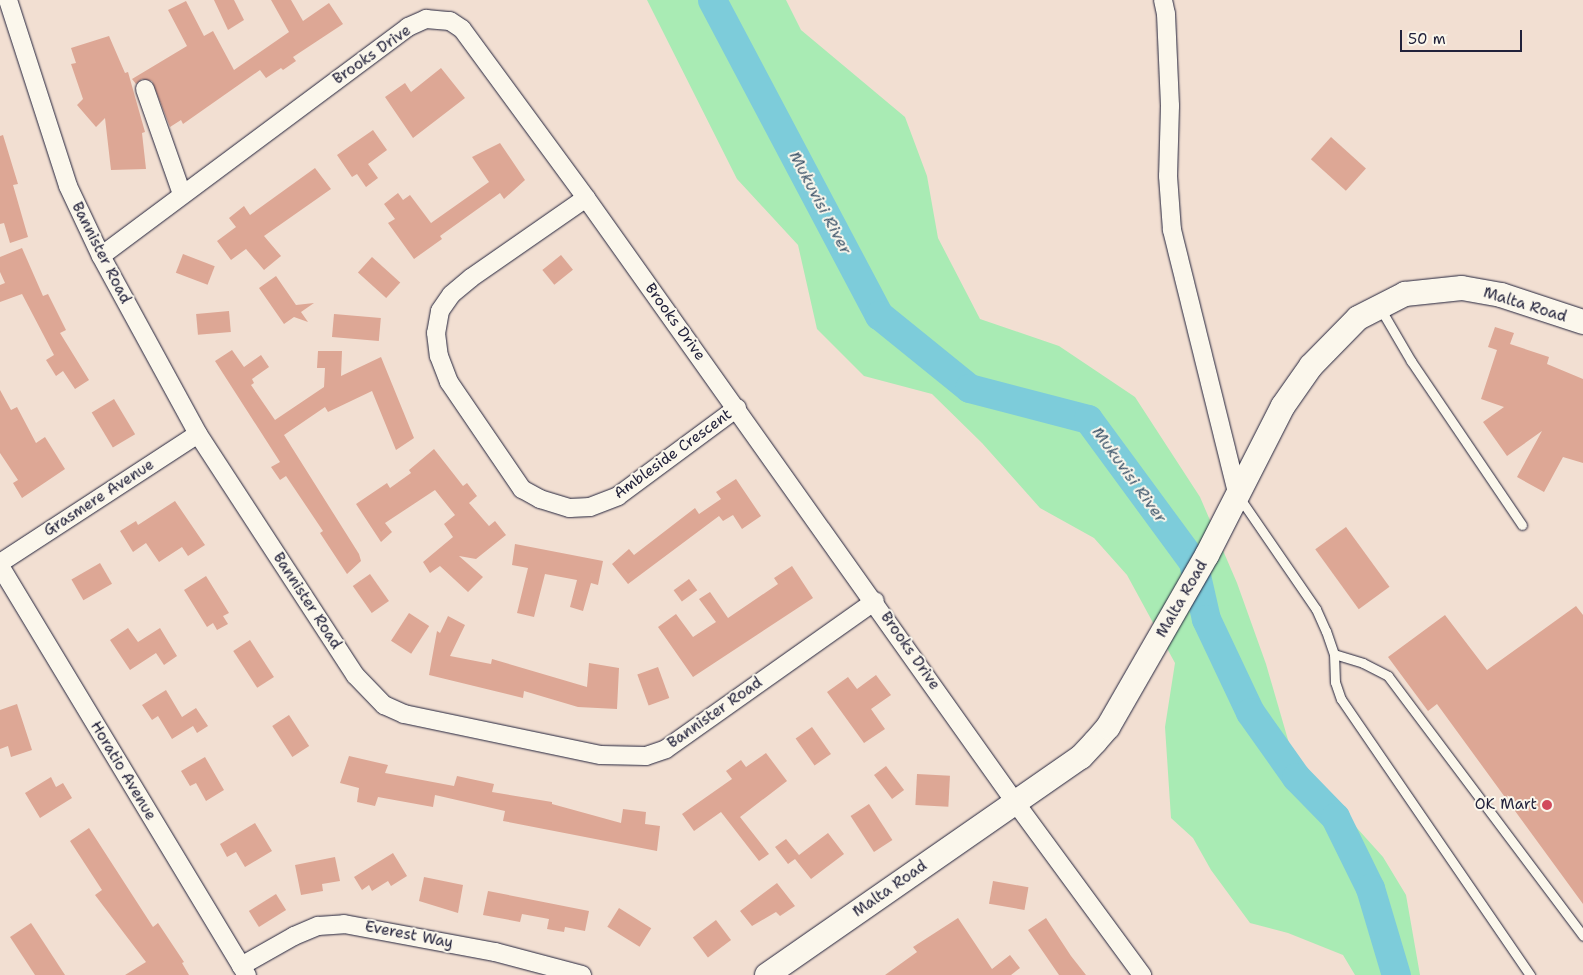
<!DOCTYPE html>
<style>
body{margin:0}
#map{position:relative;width:1583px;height:975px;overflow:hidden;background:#f2dfd2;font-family:"Shantell Sans",sans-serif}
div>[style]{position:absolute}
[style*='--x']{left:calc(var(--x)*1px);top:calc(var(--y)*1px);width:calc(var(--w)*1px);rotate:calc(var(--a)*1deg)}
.green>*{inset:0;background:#a9ebb4}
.river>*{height:29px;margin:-14.5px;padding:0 14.5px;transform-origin:14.5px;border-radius:14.5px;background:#7dccda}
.building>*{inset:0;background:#dda795;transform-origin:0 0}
.roads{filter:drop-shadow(0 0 1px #22223b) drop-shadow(0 0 1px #22223b)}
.lane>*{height:9px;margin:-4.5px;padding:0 4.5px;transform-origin:4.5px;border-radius:4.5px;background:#fbf7ec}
.street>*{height:18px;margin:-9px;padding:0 9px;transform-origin:9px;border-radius:9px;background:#fbf7ec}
.secondary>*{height:24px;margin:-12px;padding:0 12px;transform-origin:12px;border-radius:12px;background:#fbf7ec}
.dots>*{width:14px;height:14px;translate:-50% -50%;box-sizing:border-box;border:2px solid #fbf7ec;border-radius:50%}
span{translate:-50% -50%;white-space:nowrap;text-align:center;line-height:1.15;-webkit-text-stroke:4px #fbf7ec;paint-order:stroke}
.street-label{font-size:15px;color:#22223b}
.poi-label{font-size:15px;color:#22223b}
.right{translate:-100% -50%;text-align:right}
.water-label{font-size:16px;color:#3d556b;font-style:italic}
.scale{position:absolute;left:1400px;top:30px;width:122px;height:22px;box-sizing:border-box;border:2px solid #22223b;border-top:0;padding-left:6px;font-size:15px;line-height:18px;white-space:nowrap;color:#22223b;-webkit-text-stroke:4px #fbf7ec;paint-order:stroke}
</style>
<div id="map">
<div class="green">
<i style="clip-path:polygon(647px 0,786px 0,801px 30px,905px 117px,927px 176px,938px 238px,980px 319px,1059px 346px,1135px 397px,1200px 497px,1237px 583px,1266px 664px,1293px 757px,1383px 857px,1406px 895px,1420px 975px,1355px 975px,1343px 955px,1288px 933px,1250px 923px,1211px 870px,1193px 838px,1171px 818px,1165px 727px,1175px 663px,1127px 575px,1094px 538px,1040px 508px,982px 443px,932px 394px,864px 376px,817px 329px,798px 245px,737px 179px)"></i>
</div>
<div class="river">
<i style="--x:712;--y:0;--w:357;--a:62.1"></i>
<i style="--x:879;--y:315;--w:116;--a:39"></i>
<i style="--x:969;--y:388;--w:123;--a:14.6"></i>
<i style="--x:1088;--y:419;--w:177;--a:53.7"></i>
<i style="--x:1193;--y:562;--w:58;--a:77.2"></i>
<i style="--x:1206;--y:619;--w:103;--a:64.7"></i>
<i style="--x:1250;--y:712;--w:80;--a:54.7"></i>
<i style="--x:1296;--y:777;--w:56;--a:45.7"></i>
<i style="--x:1335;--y:817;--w:79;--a:63.8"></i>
<i style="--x:1370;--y:888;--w:91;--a:73.4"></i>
</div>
<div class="building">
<i style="clip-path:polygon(214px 0,234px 0,244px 20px,228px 30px)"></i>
<i style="clip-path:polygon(271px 0,291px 0,303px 21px,329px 3px,343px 24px,293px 57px,296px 61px,283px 70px,281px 68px,266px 78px,260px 70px,183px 124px,181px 120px,170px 127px,152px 81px,142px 79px,136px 84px,132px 79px,187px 46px,168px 10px,186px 1px,204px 36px,213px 31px,234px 70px,289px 32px)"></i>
<i style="clip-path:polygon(109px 36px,125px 73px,128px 72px,145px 132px,142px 133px,146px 169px,111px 170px,105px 118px,96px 127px,77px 105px,83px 99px,71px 64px,76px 63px,71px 48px)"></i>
<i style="clip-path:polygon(441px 68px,465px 98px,413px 138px,385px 97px,405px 83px,411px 92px)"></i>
<i style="clip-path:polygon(373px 130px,387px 150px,368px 164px,378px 178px,366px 187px,357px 174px,352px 177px,337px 155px)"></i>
<i style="clip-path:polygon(3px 135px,18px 184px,13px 185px,28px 237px,10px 243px,4px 223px,0 224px,0 136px)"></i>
<i style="left:1331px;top:137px;width:47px;height:30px;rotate:42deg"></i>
<i style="clip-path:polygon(500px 143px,525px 180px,504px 199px,500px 193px,440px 236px,442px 239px,414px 259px,388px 223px,395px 219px,384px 204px,398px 193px,403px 200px,410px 195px,431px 223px,489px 182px,472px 157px)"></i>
<i style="clip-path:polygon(315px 168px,331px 189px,264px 236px,281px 256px,264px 270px,246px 249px,231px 260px,217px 241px,236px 227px,229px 218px,244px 206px,250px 215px)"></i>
<i style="clip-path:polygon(22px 248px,43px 296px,48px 294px,66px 330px,60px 333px,89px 380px,75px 389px,63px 371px,56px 376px,46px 360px,54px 355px,22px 294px,0 302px,0 285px,5px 283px,0 272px,0 257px)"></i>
<i style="left:183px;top:254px;width:34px;height:20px;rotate:21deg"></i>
<i style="left:561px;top:255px;width:19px;height:24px;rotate:51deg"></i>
<i style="left:372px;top:257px;width:38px;height:21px;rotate:42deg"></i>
<i style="clip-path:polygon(276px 276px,296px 305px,314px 303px,301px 312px,308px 322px,294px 317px,284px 324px,259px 288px)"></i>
<i style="left:229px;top:311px;width:21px;height:33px;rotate:85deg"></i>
<i style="left:334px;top:314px;width:47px;height:23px;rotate:5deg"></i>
<i style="clip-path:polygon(1495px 327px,1514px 333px,1510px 344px,1549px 357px,1547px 364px,1583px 379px,1583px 463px,1563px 457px,1544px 492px,1517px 477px,1542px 431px,1507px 456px,1483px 422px,1504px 407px,1481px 399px,1497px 350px,1488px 347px)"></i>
<i style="clip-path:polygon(232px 350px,244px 367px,261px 355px,269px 367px,252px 379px,254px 383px,251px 385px,275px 420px,324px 387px,325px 368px,317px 368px,318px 351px,342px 351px,341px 376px,381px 357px,414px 438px,396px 450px,372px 391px,328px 412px,325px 407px,284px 435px,359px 554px,361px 561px,347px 574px,320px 533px,323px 531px,286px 476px,280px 480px,271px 467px,280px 462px,215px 361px)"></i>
<i style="clip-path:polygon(0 390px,11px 410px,17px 407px,36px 443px,45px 437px,65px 469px,22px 498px,13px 483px,18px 480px,0 453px)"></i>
<i style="left:114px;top:399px;width:41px;height:26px;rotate:59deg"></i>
<i style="clip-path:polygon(434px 449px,463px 486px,467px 483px,477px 496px,469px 503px,489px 526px,495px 521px,506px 535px,476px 559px,459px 556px,483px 577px,468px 592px,440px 566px,430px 573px,423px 562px,453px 537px,444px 524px,455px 515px,435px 490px,385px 523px,392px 532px,381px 542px,356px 504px,387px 483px,390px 488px,411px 473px,409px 470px)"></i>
<i style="clip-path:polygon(736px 479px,761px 516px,742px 529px,733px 515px,723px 521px,719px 516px,628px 584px,612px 564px,629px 549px,634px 555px,695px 508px,699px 514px,721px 499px,716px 492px)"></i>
<i style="clip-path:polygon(175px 501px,205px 545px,188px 556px,182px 547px,159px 562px,146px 543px,133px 552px,120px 531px,136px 521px,138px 525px)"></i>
<i style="left:1346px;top:527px;width:74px;height:38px;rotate:54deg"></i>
<i style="clip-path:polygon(515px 544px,603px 561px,598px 585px,591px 583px,583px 611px,570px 607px,577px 580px,545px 574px,534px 617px,517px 613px,528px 568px,512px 565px)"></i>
<i style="left:100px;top:563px;width:24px;height:33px;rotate:60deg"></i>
<i style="clip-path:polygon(792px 566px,813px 598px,693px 677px,658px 627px,676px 614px,693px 637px,716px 622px,699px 599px,710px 592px,728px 618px,778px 584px,774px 578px)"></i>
<i style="left:370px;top:574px;width:33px;height:21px;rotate:55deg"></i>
<i style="clip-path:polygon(206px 576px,229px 613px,223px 616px,228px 624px,217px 630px,213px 623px,207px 627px,184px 590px)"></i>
<i style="left:689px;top:579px;width:14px;height:19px;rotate:54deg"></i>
<i style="clip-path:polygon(1576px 606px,1583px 615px,1583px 904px,1437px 704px,1428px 711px,1388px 657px,1445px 615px,1487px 670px)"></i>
<i style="left:409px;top:613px;width:24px;height:33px;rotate:33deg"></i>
<i style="clip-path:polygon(448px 616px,465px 625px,450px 656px,491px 664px,492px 659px,587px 687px,589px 663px,619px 668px,617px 709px,578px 707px,524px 691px,523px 698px,429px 675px,437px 631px,440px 633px)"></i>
<i style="clip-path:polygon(128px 628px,138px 642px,160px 628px,177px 656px,164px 665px,156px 653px,130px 670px,110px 640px)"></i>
<i style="left:250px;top:640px;width:44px;height:20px;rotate:57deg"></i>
<i style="left:658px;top:667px;width:33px;height:22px;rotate:70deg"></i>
<i style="clip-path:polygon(876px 675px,891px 695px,871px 709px,885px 729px,864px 743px,827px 692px,848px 677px,857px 689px)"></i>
<i style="clip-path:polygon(166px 690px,182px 717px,196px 708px,208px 726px,197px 733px,193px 726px,172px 739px,158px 716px,152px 720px,142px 705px)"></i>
<i style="clip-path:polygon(17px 704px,32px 750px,11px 757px,8px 746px,0 749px,0 710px)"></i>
<i style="left:289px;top:715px;width:37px;height:20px;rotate:57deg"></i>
<i style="left:812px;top:727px;width:33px;height:20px;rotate:55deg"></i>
<i style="clip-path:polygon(766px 753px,787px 781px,740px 817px,769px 854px,759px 861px,721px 812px,694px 831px,682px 814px,732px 779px,726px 771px,741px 760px,746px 767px)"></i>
<i style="clip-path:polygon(349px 756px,388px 765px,385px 773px,454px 786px,457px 776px,494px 784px,492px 792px,552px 802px,552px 804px,621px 823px,623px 809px,646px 812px,645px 824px,660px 826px,657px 851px,503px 821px,505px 811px,435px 795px,433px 807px,378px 797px,375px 806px,357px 802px,359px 788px,340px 783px)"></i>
<i style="clip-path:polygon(205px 757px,224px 790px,206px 801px,196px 783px,190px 786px,181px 771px)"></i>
<i style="left:886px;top:766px;width:30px;height:15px;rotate:53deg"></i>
<i style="left:917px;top:774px;width:33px;height:31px;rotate:3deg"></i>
<i style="clip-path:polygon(51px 777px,56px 787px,63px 783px,72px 798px,40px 818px,25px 793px)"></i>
<i style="left:869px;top:804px;width:43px;height:22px;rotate:57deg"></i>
<i style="clip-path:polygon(255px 823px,272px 851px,245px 867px,236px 852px,227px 857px,220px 844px)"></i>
<i style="clip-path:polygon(89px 828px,153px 927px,158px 923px,184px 962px,182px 963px,189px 975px,125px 975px,146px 962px,95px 895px,102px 890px,70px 841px)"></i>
<i style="clip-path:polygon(828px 833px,844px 854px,811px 879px,795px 859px,788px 864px,775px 847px,786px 839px,799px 855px)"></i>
<i style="clip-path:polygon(393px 853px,407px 876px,391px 886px,388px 881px,372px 891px,369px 885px,362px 890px,354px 877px)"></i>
<i style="clip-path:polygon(335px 857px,340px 881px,322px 884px,323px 891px,301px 895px,295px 865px)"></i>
<i style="clip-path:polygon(424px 877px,463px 885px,458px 913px,419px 901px)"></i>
<i style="left:993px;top:881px;width:36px;height:23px;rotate:10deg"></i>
<i style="clip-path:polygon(777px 883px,795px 906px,780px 916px,776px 912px,752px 926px,740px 911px)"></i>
<i style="clip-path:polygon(488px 891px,589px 911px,585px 931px,565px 927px,564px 932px,547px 929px,549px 919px,522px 914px,520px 922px,483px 915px)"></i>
<i style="left:276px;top:894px;width:19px;height:32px;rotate:58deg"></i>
<i style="left:619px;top:908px;width:38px;height:22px;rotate:32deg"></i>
<i style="clip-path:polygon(958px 918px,992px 969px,1010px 955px,1020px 968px,1011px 975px,885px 975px,917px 952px,913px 947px)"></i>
<i style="clip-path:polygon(1046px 918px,1071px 956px,1086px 975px,1059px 975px,1028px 930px)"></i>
<i style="left:716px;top:920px;width:25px;height:29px;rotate:53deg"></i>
<i style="clip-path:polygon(31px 923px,65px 975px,35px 975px,10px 937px)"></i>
</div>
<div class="roads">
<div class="lane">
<i style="--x:1380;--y:308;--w:61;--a:59.7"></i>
<i style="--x:1411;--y:361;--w:198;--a:55.9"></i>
<i style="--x:1239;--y:497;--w:136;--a:55.5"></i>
<i style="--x:1316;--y:609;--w:24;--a:66"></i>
<i style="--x:1326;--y:631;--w:24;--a:71"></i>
<i style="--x:1334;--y:654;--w:28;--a:88"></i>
<i style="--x:1335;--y:682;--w:18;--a:71"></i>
<i style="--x:1341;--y:699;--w:335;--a:55.6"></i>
<i style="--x:1334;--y:654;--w:30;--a:17"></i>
<i style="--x:1363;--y:663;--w:28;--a:27"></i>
<i style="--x:1388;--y:676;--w:325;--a:53.1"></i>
</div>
<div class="street">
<i style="--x:8;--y:0;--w:195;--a:72.1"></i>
<i style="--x:68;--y:186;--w:77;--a:64.8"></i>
<i style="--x:101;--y:256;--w:203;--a:61.4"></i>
<i style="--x:198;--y:434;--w:288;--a:56.9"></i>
<i style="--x:355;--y:675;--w:42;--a:46"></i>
<i style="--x:384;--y:705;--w:22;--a:24"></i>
<i style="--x:404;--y:714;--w:201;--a:11.8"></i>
<i style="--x:601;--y:755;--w:45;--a:1.3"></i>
<i style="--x:646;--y:756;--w:21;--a:-19"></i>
<i style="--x:666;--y:749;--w:256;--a:-35.3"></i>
<i style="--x:1163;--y:0;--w:14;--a:78"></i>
<i style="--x:1166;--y:14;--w:92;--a:87.5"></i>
<i style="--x:1170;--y:106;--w:70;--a:91.6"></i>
<i style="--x:1168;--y:176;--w:54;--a:85.8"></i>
<i style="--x:1172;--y:230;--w:275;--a:76.1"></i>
<i style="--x:145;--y:89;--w:111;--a:70.6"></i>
<i style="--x:586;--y:198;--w:140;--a:145.2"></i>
<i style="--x:471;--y:278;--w:26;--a:140"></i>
<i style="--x:451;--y:295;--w:19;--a:125"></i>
<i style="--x:440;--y:311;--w:22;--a:100"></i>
<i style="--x:436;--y:333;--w:23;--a:83"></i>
<i style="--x:439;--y:356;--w:28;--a:69"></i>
<i style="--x:449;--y:382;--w:130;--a:55.7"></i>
<i style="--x:522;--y:489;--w:21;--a:29"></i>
<i style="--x:540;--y:499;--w:31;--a:17"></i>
<i style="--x:570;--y:508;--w:20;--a:-3"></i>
<i style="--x:590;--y:507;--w:30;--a:-21"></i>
<i style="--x:618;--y:496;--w:148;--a:-36.5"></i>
<i style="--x:101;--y:256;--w:383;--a:-36.7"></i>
<i style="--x:408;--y:27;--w:20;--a:-24"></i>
<i style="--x:426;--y:19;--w:24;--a:5"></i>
<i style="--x:450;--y:21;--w:14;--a:34"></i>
<i style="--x:462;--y:29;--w:210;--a:53.7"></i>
<i style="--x:586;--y:198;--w:741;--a:54.62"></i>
<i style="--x:1015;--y:802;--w:215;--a:53.7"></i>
<i style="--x:0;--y:563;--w:236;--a:-33.1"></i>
<i style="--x:0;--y:566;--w:478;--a:58.9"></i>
<i style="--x:241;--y:966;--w:61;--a:-29.5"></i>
<i style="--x:294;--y:936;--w:26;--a:-23"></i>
<i style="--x:318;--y:926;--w:26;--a:-4"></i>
<i style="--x:344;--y:924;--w:154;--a:10.5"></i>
<i style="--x:495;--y:952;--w:90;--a:14.8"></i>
</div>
<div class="secondary">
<i style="--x:767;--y:975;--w:382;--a:-34.8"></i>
<i style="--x:1081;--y:757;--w:21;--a:-47"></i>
<i style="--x:1095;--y:742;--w:20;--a:-49"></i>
<i style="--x:1108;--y:727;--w:198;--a:-60.1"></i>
<i style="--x:1207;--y:555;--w:167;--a:-63"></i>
<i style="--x:1283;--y:406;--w:49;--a:-55"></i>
<i style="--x:1311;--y:366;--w:67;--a:-45.6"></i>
<i style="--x:1358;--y:318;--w:53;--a:-27.1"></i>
<i style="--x:1405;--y:294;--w:57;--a:-6"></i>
<i style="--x:1462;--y:288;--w:40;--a:10"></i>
<i style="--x:1501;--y:295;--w:86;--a:18.2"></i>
</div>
</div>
<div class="dots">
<i style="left:1547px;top:805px;background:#d1495b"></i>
</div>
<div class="street-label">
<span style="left:372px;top:55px;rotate:-35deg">Brooks Drive</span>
<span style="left:101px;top:253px;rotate:63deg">Bannister Road</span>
<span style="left:1525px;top:305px;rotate:17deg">Malta Road</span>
<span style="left:675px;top:322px;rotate:54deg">Brooks Drive</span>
<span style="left:673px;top:454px;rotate:-36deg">Ambleside Crescent</span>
<span style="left:99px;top:498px;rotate:-33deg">Grasmere Avenue</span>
<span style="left:1182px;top:599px;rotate:-60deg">Malta Road</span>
<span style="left:307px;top:601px;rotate:57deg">Bannister Road</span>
<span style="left:910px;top:651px;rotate:55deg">Brooks Drive</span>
<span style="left:715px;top:713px;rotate:-35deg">Bannister Road</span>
<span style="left:123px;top:771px;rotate:59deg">Horatio Avenue</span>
<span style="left:890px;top:889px;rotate:-35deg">Malta Road</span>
<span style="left:409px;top:935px;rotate:11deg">Everest Way</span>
</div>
<div class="poi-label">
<span class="right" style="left:1537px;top:805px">OK Mart</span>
</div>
<div class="water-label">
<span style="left:820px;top:203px;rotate:62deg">Mukuvisi River</span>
<span style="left:1129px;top:475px;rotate:54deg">Mukuvisi River</span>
</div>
<div class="scale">50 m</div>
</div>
